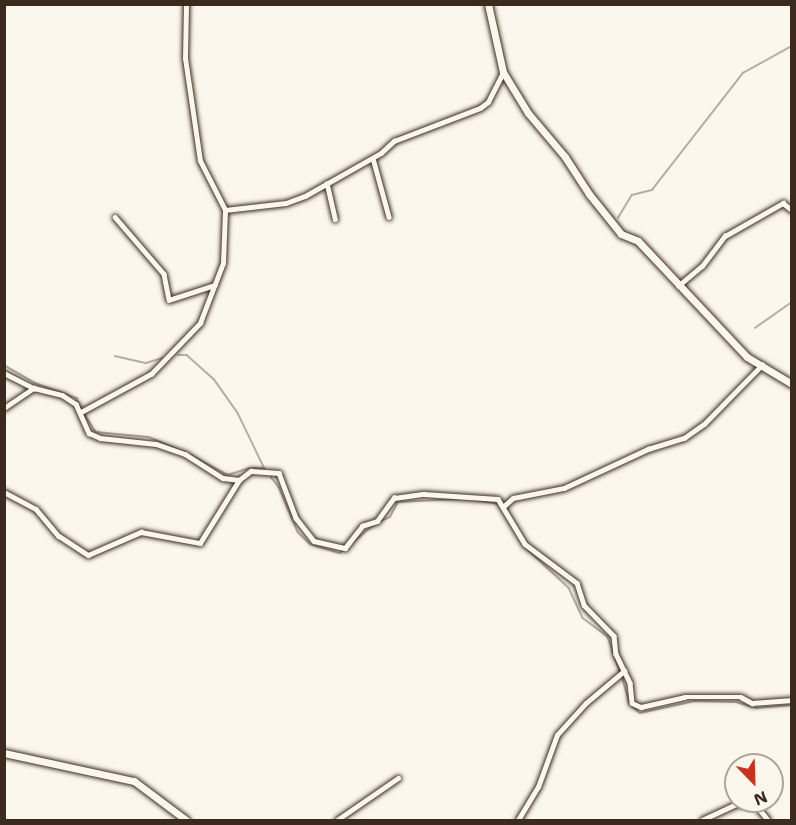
<!DOCTYPE html>
<style>
body{margin:0}
#map{position:relative;width:796px;height:825px;overflow:hidden;background:#fbf7ec;font-family:"Shantell Sans",sans-serif}
div>[style]{position:absolute}
[style*='--x']{left:calc(var(--x)*1px);top:calc(var(--y)*1px);width:calc(var(--w)*1px);rotate:calc(var(--a)*1deg)}
.stream>*{height:1.5px;margin:-0.75px;padding:0 0.75px;transform-origin:0.75px;border-radius:0.75px;background:#b6aea2}
.roads{filter:drop-shadow(0 0 2px #3b2a1e) drop-shadow(0 0 2px #3b2a1e)}
.street>*{height:4.5px;margin:-2.25px;padding:0 2.25px;transform-origin:2.25px;border-radius:2.25px;background:#fbf7ec}
.secondary>*{height:7px;margin:-3.5px;padding:0 3.5px;transform-origin:3.5px;border-radius:3.5px;background:#fbf7ec}
span{translate:-50% -50%;white-space:nowrap;text-align:center;line-height:1.15;-webkit-text-stroke:5px #fbf7ec;paint-order:stroke}
.frame{position:absolute;inset:0;border:6px solid #3b2a1e;pointer-events:none}
.north{position:absolute;left:724px;top:753px;width:60px;height:60px;box-sizing:border-box;background:#fbf7ec;border:2px solid #aea59a;border-radius:50%;rotate:157deg;font-size:16px;font-weight:700;line-height:24px;text-align:center;color:#3b2a1e}
.north::after{content:'';display:block;margin:auto;width:21px;height:27px;background:#c8321e;clip-path:polygon(50% 0,100% 100%,50% 72%,0 100%)}
</style>
<div id="map">
<div class="stream">
<i style="--x:618;--y:218;--w:27;--a:-59"></i>
<i style="--x:632;--y:195;--w:21;--a:-14"></i>
<i style="--x:652;--y:190;--w:148;--a:-52.1"></i>
<i style="--x:743;--y:73;--w:56;--a:-28.9"></i>
<i style="--x:755;--y:328;--w:45;--a:-35.1"></i>
<i style="--x:178;--y:355;--w:9;--a:0"></i>
<i style="--x:187;--y:355;--w:36;--a:42"></i>
<i style="--x:214;--y:379;--w:42;--a:54.8"></i>
<i style="--x:238;--y:413;--w:60;--a:64.3"></i>
<i style="--x:115;--y:356;--w:32;--a:13"></i>
<i style="--x:146;--y:363;--w:17;--a:-17"></i>
<i style="--x:4;--y:365;--w:36;--a:30"></i>
<i style="--x:35;--y:383;--w:45;--a:19.7"></i>
<i style="--x:77;--y:398;--w:11;--a:68"></i>
<i style="--x:85;--y:415;--w:20;--a:57"></i>
<i style="--x:96;--y:432;--w:53;--a:5.4"></i>
<i style="--x:149;--y:437;--w:39;--a:23"></i>
<i style="--x:191;--y:455;--w:42;--a:28.4"></i>
<i style="--x:228;--y:475;--w:22;--a:-18"></i>
<i style="--x:249;--y:468;--w:16;--a:0"></i>
<i style="--x:271;--y:477;--w:13;--a:51"></i>
<i style="--x:279;--y:487;--w:49;--a:67.1"></i>
<i style="--x:298;--y:532;--w:17;--a:45"></i>
<i style="--x:310;--y:544;--w:31;--a:17"></i>
<i style="--x:340;--y:553;--w:45;--a:-39.6"></i>
<i style="--x:474;--y:500;--w:24;--a:9"></i>
<i style="--x:379;--y:522;--w:12;--a:-24"></i>
<i style="--x:390;--y:517;--w:17;--a:-62"></i>
<i style="--x:398;--y:502;--w:62;--a:-2.8"></i>
<i style="--x:524;--y:546;--w:62;--a:43"></i>
<i style="--x:569;--y:588;--w:33;--a:65"></i>
<i style="--x:583;--y:618;--w:31;--a:37"></i>
<i style="--x:608;--y:637;--w:36;--a:71"></i>
<i style="--x:622;--y:676;--w:29;--a:74"></i>
<i style="--x:630;--y:704;--w:13;--a:42"></i>
<i style="--x:640;--y:713;--w:56;--a:-12.3"></i>
<i style="--x:695;--y:701;--w:41;--a:1.4"></i>
<i style="--x:736;--y:702;--w:22;--a:16"></i>
<i style="--x:757;--y:708;--w:35;--a:-5"></i>
</div>
<div class="roads">
<div class="street">
<i style="--x:373;--y:158;--w:61;--a:74.8"></i>
<i style="--x:327;--y:183;--w:37;--a:77"></i>
<i style="--x:225;--y:210;--w:61;--a:-6.5"></i>
<i style="--x:286;--y:203;--w:20;--a:-20"></i>
<i style="--x:305;--y:196;--w:87;--a:-29.5"></i>
<i style="--x:381;--y:153;--w:18;--a:-43"></i>
<i style="--x:394;--y:141;--w:92;--a:-21"></i>
<i style="--x:480;--y:108;--w:10;--a:-37"></i>
<i style="--x:488;--y:102;--w:34;--a:-63"></i>
<i style="--x:115;--y:217;--w:75;--a:49.3"></i>
<i style="--x:164;--y:274;--w:26;--a:79"></i>
<i style="--x:169;--y:300;--w:48;--a:-18.1"></i>
<i style="--x:678;--y:286;--w:31;--a:-40"></i>
<i style="--x:702;--y:266;--w:38;--a:-53"></i>
<i style="--x:725;--y:236;--w:67;--a:-29.6"></i>
<i style="--x:783;--y:203;--w:11;--a:38"></i>
<i style="--x:4;--y:373;--w:34;--a:27"></i>
<i style="--x:4;--y:408;--w:36;--a:-34"></i>
<i style="--x:34;--y:388;--w:29;--a:14"></i>
<i style="--x:62;--y:395;--w:17;--a:33"></i>
<i style="--x:76;--y:404;--w:32;--a:66"></i>
<i style="--x:89;--y:433;--w:12;--a:24"></i>
<i style="--x:100;--y:438;--w:56;--a:6.1"></i>
<i style="--x:156;--y:444;--w:31;--a:19"></i>
<i style="--x:185;--y:454;--w:45;--a:32.3"></i>
<i style="--x:223;--y:478;--w:16;--a:7"></i>
<i style="--x:239;--y:480;--w:15;--a:-37"></i>
<i style="--x:251;--y:471;--w:28;--a:4"></i>
<i style="--x:279;--y:473;--w:48;--a:69.3"></i>
<i style="--x:296;--y:518;--w:29;--a:52"></i>
<i style="--x:314;--y:541;--w:32;--a:13"></i>
<i style="--x:345;--y:548;--w:28;--a:-52"></i>
<i style="--x:362;--y:526;--w:16;--a:-18"></i>
<i style="--x:377;--y:521;--w:29;--a:-54"></i>
<i style="--x:394;--y:498;--w:30;--a:-8"></i>
<i style="--x:424;--y:494;--w:74;--a:3.9"></i>
<i style="--x:498;--y:499;--w:52;--a:59"></i>
<i style="--x:525;--y:544;--w:65;--a:36.9"></i>
<i style="--x:577;--y:583;--w:23;--a:72"></i>
<i style="--x:584;--y:605;--w:43;--a:45.9"></i>
<i style="--x:614;--y:636;--w:18;--a:84"></i>
<i style="--x:616;--y:654;--w:32;--a:64"></i>
<i style="--x:630;--y:683;--w:20;--a:84"></i>
<i style="--x:632;--y:703;--w:10;--a:24"></i>
<i style="--x:641;--y:707;--w:45;--a:-12.8"></i>
<i style="--x:685;--y:697;--w:56;--a:0"></i>
<i style="--x:741;--y:697;--w:13;--a:29"></i>
<i style="--x:752;--y:703;--w:40;--a:-4.3"></i>
<i style="--x:81;--y:412;--w:80;--a:-28.5"></i>
<i style="--x:151;--y:374;--w:71;--a:-46.1"></i>
<i style="--x:200;--y:323;--w:64;--a:-69"></i>
<i style="--x:223;--y:263;--w:53;--a:-87.8"></i>
<i style="--x:225;--y:210;--w:55;--a:-117"></i>
<i style="--x:200;--y:161;--w:104;--a:-98.3"></i>
<i style="--x:185;--y:58;--w:54;--a:-88.9"></i>
<i style="--x:4;--y:492;--w:36;--a:28"></i>
<i style="--x:36;--y:509;--w:35;--a:50"></i>
<i style="--x:59;--y:536;--w:35;--a:33"></i>
<i style="--x:88;--y:555;--w:58;--a:-23.5"></i>
<i style="--x:141;--y:532;--w:60;--a:10.6"></i>
<i style="--x:200;--y:543;--w:74;--a:-58.2"></i>
<i style="--x:503;--y:507;--w:13;--a:-42"></i>
<i style="--x:513;--y:498;--w:52;--a:-11.1"></i>
<i style="--x:564;--y:488;--w:93;--a:-24.9"></i>
<i style="--x:648;--y:449;--w:38;--a:-17"></i>
<i style="--x:684;--y:438;--w:24;--a:-35"></i>
<i style="--x:704;--y:424;--w:83;--a:-45.5"></i>
<i style="--x:337;--y:820;--w:74;--a:-34.5"></i>
<i style="--x:518;--y:820;--w:39;--a:-59"></i>
<i style="--x:538;--y:787;--w:55;--a:-69.9"></i>
<i style="--x:557;--y:735;--w:43;--a:-47.8"></i>
<i style="--x:586;--y:703;--w:50;--a:-40.1"></i>
<i style="--x:702;--y:820;--w:38;--a:-25"></i>
<i style="--x:737;--y:804;--w:19;--a:3"></i>
<i style="--x:756;--y:805;--w:19;--a:51"></i>
</div>
<div class="secondary">
<i style="--x:488;--y:4;--w:70;--a:77.6"></i>
<i style="--x:503;--y:72;--w:48;--a:58.6"></i>
<i style="--x:528;--y:113;--w:57;--a:49.9"></i>
<i style="--x:565;--y:157;--w:44;--a:57"></i>
<i style="--x:589;--y:194;--w:51;--a:51.3"></i>
<i style="--x:621;--y:234;--w:18;--a:22"></i>
<i style="--x:638;--y:241;--w:159;--a:46.8"></i>
<i style="--x:747;--y:357;--w:52;--a:31"></i>
<i style="--x:4;--y:753;--w:133;--a:12.2"></i>
<i style="--x:134;--y:781;--w:65;--a:36.9"></i>
</div>
</div>
<div class="frame"></div>
<div class="north">N</div>
</div>
